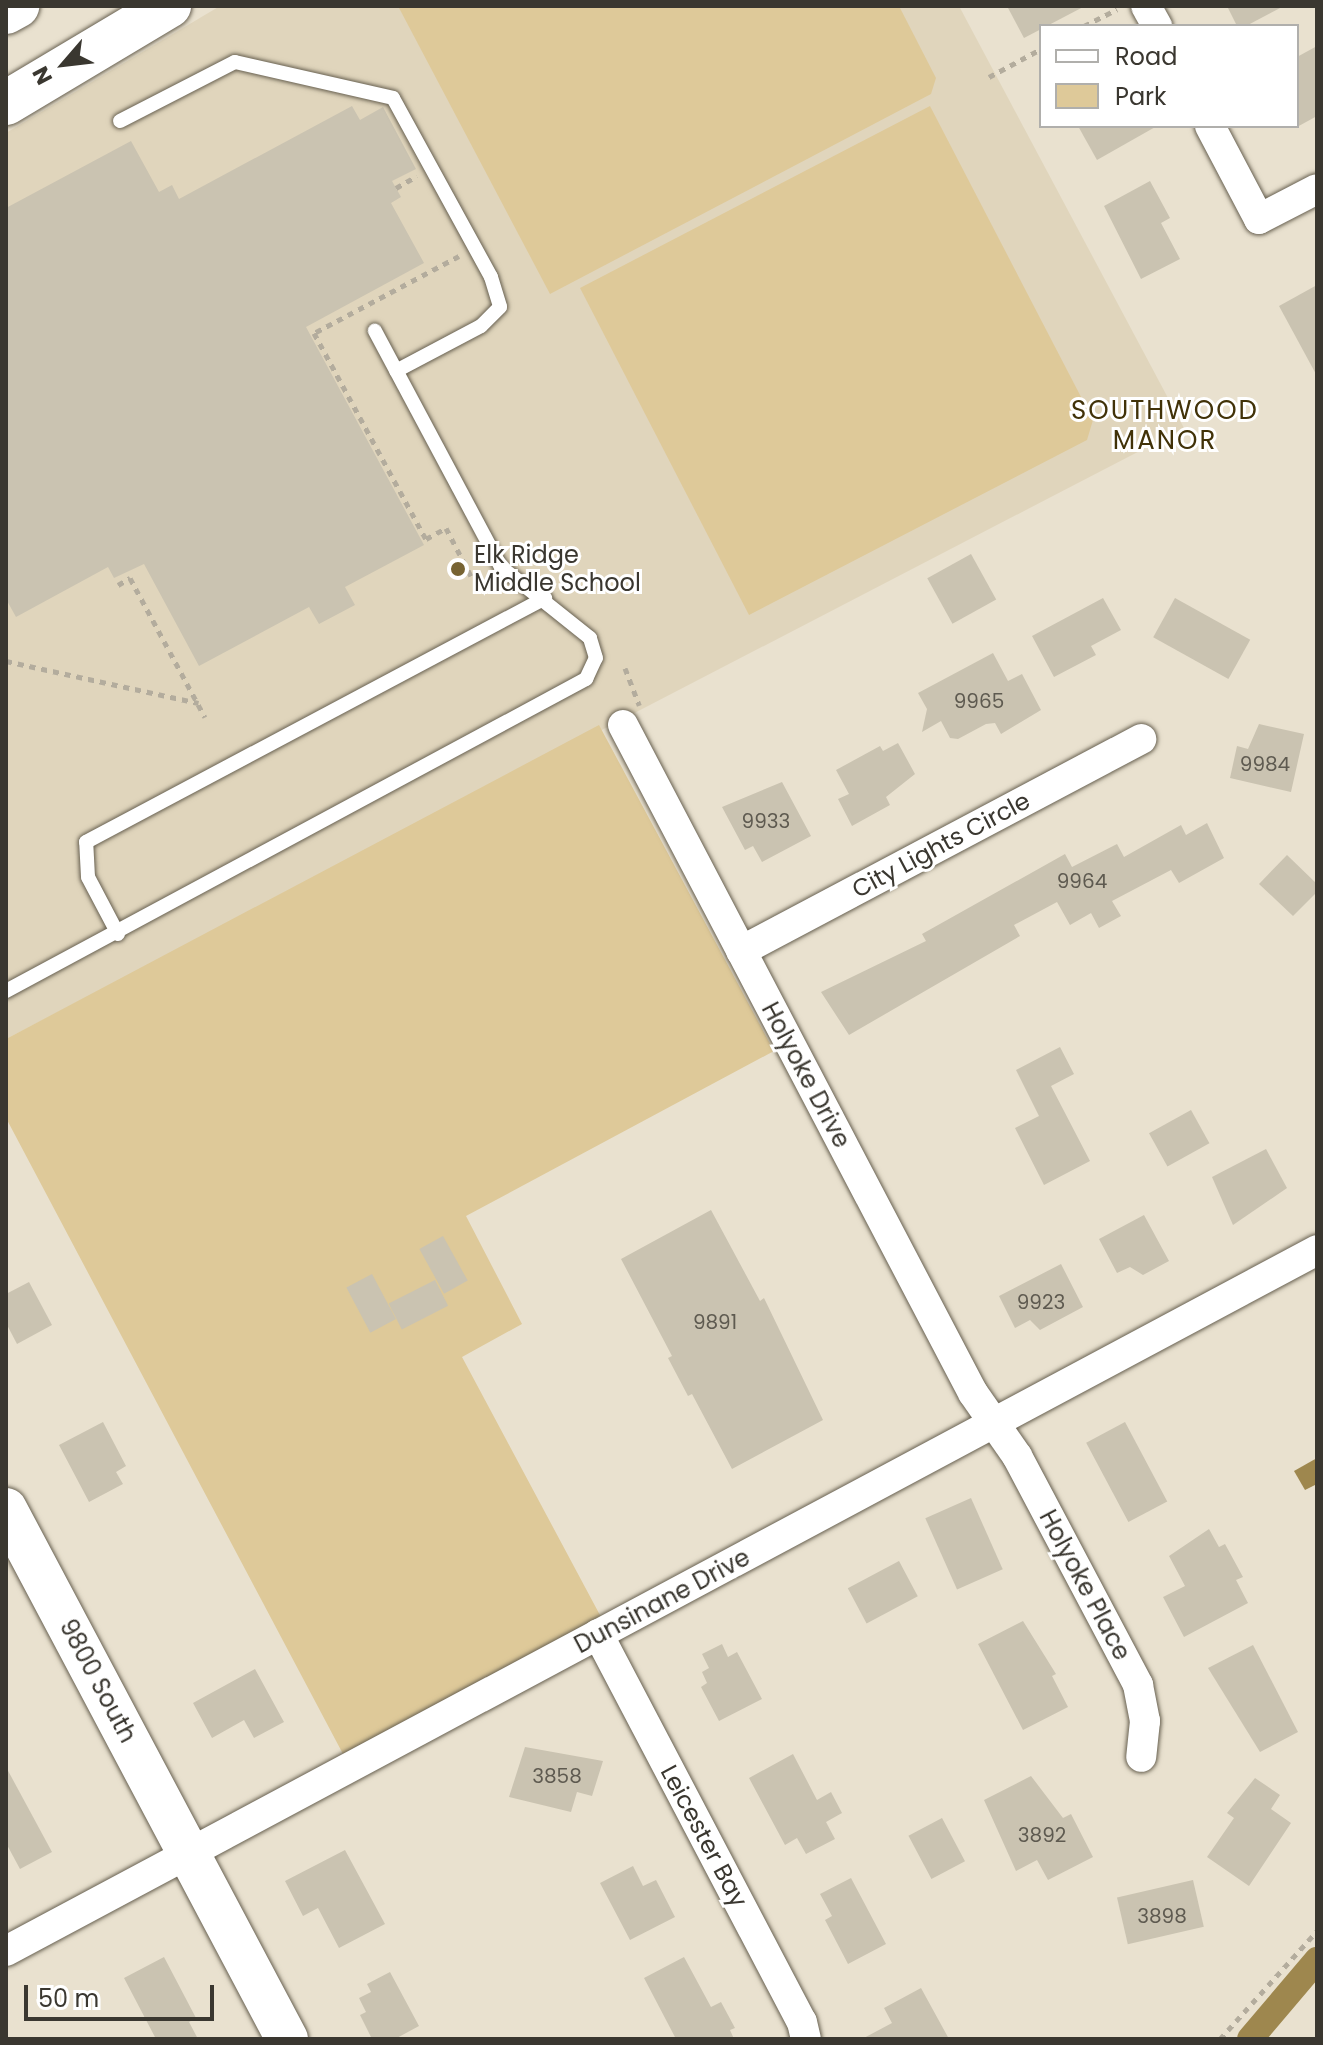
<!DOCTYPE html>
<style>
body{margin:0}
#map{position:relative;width:1323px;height:2045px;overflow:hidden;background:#e9e1cf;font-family:Poppins,sans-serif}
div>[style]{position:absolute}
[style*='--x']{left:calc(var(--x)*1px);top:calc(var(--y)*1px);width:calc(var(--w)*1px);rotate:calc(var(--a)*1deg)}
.built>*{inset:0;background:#e0d5bc}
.green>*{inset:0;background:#dec999}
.water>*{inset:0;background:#9e874e}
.canal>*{height:26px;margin:-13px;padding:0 13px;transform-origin:13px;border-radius:13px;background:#9e874e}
.building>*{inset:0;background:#cac3b1;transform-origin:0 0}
.path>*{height:5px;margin-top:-2.5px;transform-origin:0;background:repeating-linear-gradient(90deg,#b3ac9d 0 6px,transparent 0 12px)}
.roads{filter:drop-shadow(0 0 2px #676050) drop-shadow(0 0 2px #676050)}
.lane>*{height:14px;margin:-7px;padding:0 7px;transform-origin:7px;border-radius:7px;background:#fff}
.street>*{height:30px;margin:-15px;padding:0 15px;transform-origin:15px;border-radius:15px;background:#fff}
.secondary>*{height:42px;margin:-21px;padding:0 21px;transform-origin:21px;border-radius:21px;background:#fff}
.highway>*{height:44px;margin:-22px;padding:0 22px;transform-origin:22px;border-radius:22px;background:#fff}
.dots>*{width:22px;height:22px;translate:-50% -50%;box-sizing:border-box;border:4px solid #fff;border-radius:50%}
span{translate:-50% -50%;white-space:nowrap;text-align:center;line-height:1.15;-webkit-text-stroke:6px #fff;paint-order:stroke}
.number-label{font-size:20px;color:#5e5a50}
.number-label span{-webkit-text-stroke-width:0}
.poi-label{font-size:24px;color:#3a3730}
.left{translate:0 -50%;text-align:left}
.street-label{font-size:24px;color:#3a3730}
.neighbourhood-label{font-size:26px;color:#413208;letter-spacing:2px}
.frame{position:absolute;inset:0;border:8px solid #3a3730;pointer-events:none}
.legend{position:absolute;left:1039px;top:24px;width:260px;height:104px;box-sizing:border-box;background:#fff;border:2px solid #b0afac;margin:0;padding:10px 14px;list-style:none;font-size:24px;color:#3a3730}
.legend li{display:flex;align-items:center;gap:16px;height:40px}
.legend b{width:40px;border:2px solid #b0afac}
.north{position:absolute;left:24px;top:24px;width:80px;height:80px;-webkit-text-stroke:6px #fff;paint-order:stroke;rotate:242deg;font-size:22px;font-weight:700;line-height:32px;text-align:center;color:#3a3730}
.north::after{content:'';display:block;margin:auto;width:28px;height:36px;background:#3a3730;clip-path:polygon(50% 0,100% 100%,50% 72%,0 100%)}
.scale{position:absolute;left:24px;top:1985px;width:190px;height:36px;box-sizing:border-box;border:4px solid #3a3730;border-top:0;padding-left:10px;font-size:24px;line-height:28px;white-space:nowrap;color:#3a3730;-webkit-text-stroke:6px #fff;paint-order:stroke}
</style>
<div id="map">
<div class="built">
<i style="clip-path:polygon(220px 6px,959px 6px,1184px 428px,6px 1039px,6px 133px)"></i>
</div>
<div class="green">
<i style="clip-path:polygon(398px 6px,899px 6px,936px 78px,931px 94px,550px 294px)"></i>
<i style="clip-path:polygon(930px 106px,1093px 420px,1087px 440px,749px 615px,580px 288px)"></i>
<i style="clip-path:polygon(599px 725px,774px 1051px,466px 1216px,522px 1324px,462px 1357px,601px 1617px,343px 1754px,6px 1118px,6px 1039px)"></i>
</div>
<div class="water">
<i style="clip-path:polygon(1317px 1458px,1317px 1484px,1305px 1490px,1294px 1471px)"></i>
</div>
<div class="canal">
<i style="--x:1250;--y:2039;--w:104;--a:-49.7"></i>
</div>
<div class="building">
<i style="clip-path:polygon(1007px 6px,1085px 6px,1024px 38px)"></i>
<i style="clip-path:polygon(1227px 6px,1284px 6px,1246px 26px,1237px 26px)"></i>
<i style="clip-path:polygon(1317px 46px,1317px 116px,1297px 127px,1297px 57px)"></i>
<i style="clip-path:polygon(352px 106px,360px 120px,383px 107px,416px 169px,392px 181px,401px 197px,391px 203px,424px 263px,306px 327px,424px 545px,345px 587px,355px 605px,319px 624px,309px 607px,199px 666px,144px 564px,114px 578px,108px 567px,16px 617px,6px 599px,6px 208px,131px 141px,159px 192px,172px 185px,179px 199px)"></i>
<i style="clip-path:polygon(1078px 126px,1157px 126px,1097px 160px)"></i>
<i style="clip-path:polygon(1150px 181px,1170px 218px,1161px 223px,1180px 259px,1141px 279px,1104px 206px)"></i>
<i style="clip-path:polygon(1317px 285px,1317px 376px,1279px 306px)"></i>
<i style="left:971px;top:554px;width:52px;height:50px;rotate:61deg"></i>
<i style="clip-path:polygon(1103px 598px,1121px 630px,1091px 646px,1096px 655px,1054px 677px,1032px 636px)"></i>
<i style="left:1175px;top:598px;width:86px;height:45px;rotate:29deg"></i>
<i style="clip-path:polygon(993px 653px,1008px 681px,1022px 674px,1041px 710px,1001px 734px,995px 723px,986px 724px,958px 739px,950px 738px,941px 721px,922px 732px,927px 709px,918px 693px)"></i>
<i style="clip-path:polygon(1259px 724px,1304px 734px,1291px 792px,1230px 778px,1237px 746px,1248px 749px)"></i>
<i style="clip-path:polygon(898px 743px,915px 774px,886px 797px,890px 805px,852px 826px,838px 799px,849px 794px,836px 770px,880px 746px,883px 751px)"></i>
<i style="clip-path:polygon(782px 782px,811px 836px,762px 862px,753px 846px,745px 850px,722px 807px)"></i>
<i style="clip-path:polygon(1207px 823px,1224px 858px,1179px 883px,1171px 870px,1112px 901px,1121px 916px,1099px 928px,1091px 913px,1070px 925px,1057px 902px,1014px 925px,1020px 936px,849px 1035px,821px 992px,926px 941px,922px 934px,1065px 854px,1072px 867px,1117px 844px,1124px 857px,1181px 825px,1186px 835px)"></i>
<i style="clip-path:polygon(1287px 855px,1317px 884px,1317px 892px,1293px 916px,1259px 884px)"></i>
<i style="clip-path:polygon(1060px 1047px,1074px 1074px,1051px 1086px,1090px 1161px,1044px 1185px,1015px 1128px,1039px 1116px,1016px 1070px)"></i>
<i style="left:1191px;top:1110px;width:38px;height:48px;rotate:61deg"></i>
<i style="clip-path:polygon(1266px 1149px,1287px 1188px,1233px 1225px,1212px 1177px)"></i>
<i style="clip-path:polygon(711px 1210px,760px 1301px,764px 1298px,823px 1420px,732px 1469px,692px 1394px,688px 1396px,668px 1358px,672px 1356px,621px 1259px)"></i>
<i style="clip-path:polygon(1144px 1215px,1169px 1261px,1143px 1275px,1130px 1267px,1117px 1273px,1099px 1239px)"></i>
<i style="left:443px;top:1236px;width:51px;height:27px;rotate:61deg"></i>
<i style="clip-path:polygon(1061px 1264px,1083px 1307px,1040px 1330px,1030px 1320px,1015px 1328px,999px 1296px)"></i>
<i style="left:372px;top:1274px;width:51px;height:29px;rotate:62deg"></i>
<i style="left:435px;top:1280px;width:29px;height:52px;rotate:63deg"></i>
<i style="clip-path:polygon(29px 1282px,52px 1325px,17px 1344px,6px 1323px,6px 1294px)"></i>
<i style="clip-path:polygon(103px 1422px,126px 1466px,116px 1472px,123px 1484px,89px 1502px,59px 1445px)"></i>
<i style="left:1125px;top:1422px;width:90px;height:44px;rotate:62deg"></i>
<i style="left:971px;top:1498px;width:78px;height:50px;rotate:66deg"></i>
<i style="clip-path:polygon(1209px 1529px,1219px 1547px,1225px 1544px,1243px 1577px,1236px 1580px,1248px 1603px,1184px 1637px,1163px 1597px,1185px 1586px,1169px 1556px)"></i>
<i style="left:899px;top:1561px;width:40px;height:58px;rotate:62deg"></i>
<i style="clip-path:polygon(1023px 1621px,1056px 1674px,1052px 1676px,1068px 1707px,1023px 1730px,978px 1644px)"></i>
<i style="clip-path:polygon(722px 1644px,728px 1657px,737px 1652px,762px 1699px,719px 1721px,701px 1687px,707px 1683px,702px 1672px,709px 1668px,702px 1654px)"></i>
<i style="clip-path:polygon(1253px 1645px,1298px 1732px,1260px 1752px,1208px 1668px)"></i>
<i style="clip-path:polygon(255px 1669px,284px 1722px,254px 1738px,244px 1720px,212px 1738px,193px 1703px)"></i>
<i style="clip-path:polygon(525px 1747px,603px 1761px,592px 1796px,577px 1792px,571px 1812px,509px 1797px)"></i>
<i style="clip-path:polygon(793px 1754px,817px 1800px,831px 1792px,842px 1813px,826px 1822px,835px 1839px,806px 1854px,797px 1838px,785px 1845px,749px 1778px)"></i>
<i style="clip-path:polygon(6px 1767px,52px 1852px,20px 1869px,6px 1843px)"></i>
<i style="clip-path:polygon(1031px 1776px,1063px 1818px,1071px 1814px,1093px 1857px,1048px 1880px,1037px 1860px,1016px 1871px,984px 1800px)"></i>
<i style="clip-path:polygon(1255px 1778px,1280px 1795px,1271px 1809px,1291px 1823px,1249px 1886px,1207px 1857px,1234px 1818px,1227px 1813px)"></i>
<i style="left:942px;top:1818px;width:49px;height:38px;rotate:62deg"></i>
<i style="clip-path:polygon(345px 1850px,385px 1924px,339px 1948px,318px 1908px,303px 1916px,285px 1881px)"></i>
<i style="clip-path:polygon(633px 1866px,643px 1886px,656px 1880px,675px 1917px,630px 1940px,600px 1883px)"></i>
<i style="clip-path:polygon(851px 1878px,886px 1944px,848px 1964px,825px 1920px,832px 1916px,820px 1894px)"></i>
<i style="left:1193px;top:1880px;width:48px;height:78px;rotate:77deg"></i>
<i style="clip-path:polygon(164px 1957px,196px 2018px,189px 2022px,198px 2039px,156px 2039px,124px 1978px)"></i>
<i style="clip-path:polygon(684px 1957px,711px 2007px,721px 2002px,735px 2028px,730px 2030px,734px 2039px,676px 2039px,644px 1978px)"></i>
<i style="clip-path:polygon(390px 1972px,419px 2026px,395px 2039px,372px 2039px,360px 2015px,366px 2012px,359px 1998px,371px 1992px,367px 1984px)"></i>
<i style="clip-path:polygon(921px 1988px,949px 2039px,862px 2039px,892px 2023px,884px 2008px)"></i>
</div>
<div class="path">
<i style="--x:1084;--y:26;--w:37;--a:-27"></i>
<i style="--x:989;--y:77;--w:59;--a:-28.3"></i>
<i style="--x:396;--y:188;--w:24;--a:-30"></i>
<i style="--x:459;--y:256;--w:164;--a:152"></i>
<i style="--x:314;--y:333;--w:234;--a:61.5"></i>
<i style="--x:426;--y:539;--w:23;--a:-29"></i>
<i style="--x:446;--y:528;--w:54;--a:62.5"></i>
<i style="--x:118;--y:585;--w:14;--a:-30"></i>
<i style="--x:130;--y:578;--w:158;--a:61.7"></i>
<i style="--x:6;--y:661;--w:197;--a:12.3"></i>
<i style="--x:625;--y:668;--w:40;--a:69"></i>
<i style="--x:1220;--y:2039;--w:145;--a:-48.1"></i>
</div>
<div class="roads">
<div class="lane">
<i style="--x:120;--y:121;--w:129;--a:-27.2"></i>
<i style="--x:235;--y:62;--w:162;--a:12.8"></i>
<i style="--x:393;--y:98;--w:204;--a:61.3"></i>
<i style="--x:491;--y:277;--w:31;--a:73"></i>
<i style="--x:500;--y:307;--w:27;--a:135"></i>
<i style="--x:481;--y:326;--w:96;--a:152.1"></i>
<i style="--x:118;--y:934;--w:64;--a:-117.8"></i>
<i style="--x:88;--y:877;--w:35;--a:-93"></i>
<i style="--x:86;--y:842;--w:520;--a:-27.99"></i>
<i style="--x:6;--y:991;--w:659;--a:-28.28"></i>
<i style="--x:586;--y:679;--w:23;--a:-65"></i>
<i style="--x:596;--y:658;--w:21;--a:-107"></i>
<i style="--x:590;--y:638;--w:114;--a:-141.4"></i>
<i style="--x:501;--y:567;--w:268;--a:-118.1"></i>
</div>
<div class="street">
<i style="--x:1146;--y:6;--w:23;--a:61"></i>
<i style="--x:1210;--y:126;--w:105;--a:62.2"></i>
<i style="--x:1259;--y:219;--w:65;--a:-27.3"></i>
<i style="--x:623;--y:725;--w:754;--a:62.35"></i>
<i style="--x:973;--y:1393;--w:77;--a:55.1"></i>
<i style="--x:1017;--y:1456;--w:259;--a:62.1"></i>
<i style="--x:1138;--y:1685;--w:37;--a:79"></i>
<i style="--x:1145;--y:1721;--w:36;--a:96"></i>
<i style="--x:741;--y:951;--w:453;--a:-27.9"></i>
<i style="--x:598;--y:1634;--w:438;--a:62.3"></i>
<i style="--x:802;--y:2022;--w:17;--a:77"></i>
<i style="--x:6;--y:1951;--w:1487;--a:-28.13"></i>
</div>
<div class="secondary">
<i style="--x:6;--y:1509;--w:600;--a:62.07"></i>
</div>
<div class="highway">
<i style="--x:6;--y:12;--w:13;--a:-29"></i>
<i style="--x:6;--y:103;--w:190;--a:-30.8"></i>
</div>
</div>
<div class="dots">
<i style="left:458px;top:569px;background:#776332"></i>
</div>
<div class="number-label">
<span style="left:979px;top:701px">9965</span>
<span style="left:1265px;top:764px">9984</span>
<span style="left:766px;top:821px">9933</span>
<span style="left:1082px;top:881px">9964</span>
<span style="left:1041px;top:1302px">9923</span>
<span style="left:715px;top:1322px">9891</span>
<span style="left:557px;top:1776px">3858</span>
<span style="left:1042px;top:1835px">3892</span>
<span style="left:1162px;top:1916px">3898</span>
</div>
<div class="poi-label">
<span class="left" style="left:474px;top:569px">Elk Ridge<br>Middle School</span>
</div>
<div class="street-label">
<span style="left:941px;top:845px;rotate:-28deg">City Lights Circle</span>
<span style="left:806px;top:1075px;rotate:62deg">Holyoke Drive</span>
<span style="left:1085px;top:1585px;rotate:62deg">Holyoke Place</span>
<span style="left:662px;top:1601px;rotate:-28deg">Dunsinane Drive</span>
<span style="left:98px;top:1681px;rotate:62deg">9800 South</span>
<span style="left:704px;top:1836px;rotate:62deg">Leicester Bay</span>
</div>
<div class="neighbourhood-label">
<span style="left:1165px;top:426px">SOUTHWOOD<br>MANOR</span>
</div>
<div class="frame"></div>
<ul class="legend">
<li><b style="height:10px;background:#fff"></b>Road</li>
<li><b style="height:22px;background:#dec999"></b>Park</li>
</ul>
<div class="north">N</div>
<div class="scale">50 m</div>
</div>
